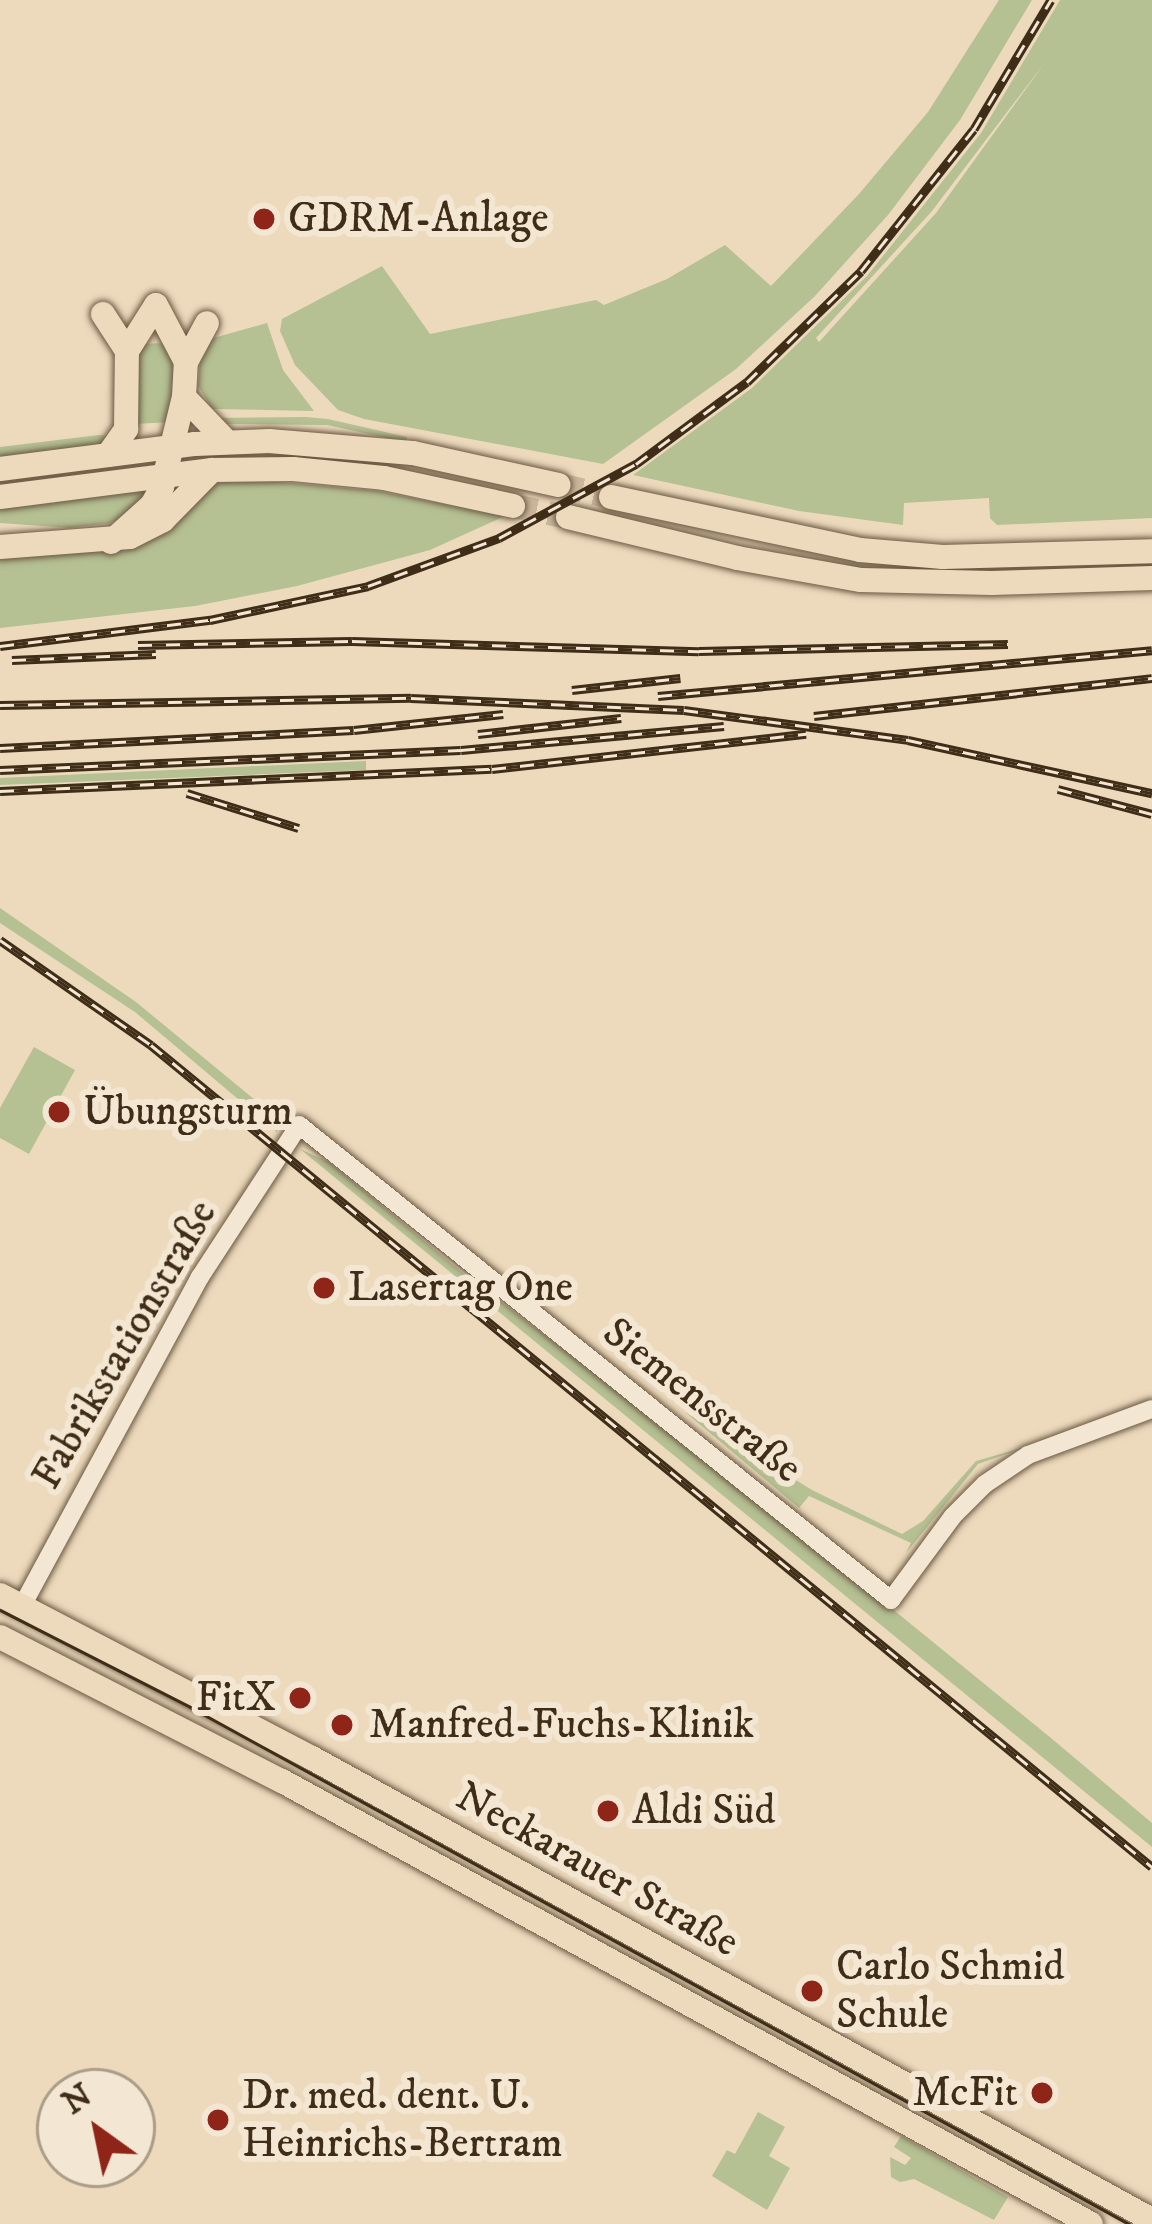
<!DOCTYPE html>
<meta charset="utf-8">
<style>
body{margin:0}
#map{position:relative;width:1152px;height:2224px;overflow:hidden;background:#eddabd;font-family:"IM FELL DW Pica",serif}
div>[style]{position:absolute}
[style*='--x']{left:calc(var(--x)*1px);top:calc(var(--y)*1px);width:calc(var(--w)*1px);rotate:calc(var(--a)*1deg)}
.green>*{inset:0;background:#b5c093}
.primary-tunnel>*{height:24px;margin-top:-12px;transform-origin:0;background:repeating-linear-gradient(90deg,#cab79c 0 24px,transparent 0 36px)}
.roads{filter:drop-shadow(0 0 3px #6a5841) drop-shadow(0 0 3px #6a5841)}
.tertiary>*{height:18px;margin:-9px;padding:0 9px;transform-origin:9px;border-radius:9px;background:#f3e7d4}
.primary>*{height:24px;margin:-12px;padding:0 12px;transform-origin:12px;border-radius:12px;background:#eddabd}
.tram>*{height:3px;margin:-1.5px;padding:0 1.5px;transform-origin:1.5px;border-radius:1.5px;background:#3f2d18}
.rail>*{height:9px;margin-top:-4.5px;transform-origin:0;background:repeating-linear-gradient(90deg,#f3e7d4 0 14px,#3f2d18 0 28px);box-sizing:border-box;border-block:3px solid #3f2d18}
.dots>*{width:33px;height:33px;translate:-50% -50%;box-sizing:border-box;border:6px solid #f3e7d4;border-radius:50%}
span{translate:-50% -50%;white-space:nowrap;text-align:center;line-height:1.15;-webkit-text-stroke:12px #f3e7d4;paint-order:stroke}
.poi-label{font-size:42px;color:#3f2d18}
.left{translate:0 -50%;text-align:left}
.right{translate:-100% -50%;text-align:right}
.street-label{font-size:42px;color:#3f2d18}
.north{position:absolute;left:36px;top:2068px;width:120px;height:120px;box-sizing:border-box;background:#f3e7d4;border:3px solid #ab9d89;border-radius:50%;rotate:327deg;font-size:33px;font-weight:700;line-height:48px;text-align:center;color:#3f2d18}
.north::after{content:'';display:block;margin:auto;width:42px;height:54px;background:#8f2418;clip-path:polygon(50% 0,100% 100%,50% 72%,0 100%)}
</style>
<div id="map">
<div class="green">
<i style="clip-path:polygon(999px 0,1032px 0,960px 120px,888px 215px,815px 296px,736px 369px,603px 464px,364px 419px,338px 410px,295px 365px,280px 331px,282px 319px,382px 266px,430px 334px,596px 300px,604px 305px,667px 279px,725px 245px,771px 286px,859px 194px,928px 112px)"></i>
<i style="clip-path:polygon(evenodd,1060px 0,1152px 0,1152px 518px,997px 525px,990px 518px,989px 498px,904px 503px,903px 525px,799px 511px,633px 475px,752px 388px,867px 276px,981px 133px,1060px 0,1046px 61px,936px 213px,819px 342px,816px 338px,932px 211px,1046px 61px)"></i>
<i style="clip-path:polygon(267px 323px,283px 370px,314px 411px,212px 409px,198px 386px,201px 353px,210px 339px)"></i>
<i style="clip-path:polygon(170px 343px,177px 382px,172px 422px,135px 424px,136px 344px)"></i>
<i style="clip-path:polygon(306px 417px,328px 419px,407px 437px,406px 442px,327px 425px,228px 424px,217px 418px)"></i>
<i style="clip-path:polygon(99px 435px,110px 436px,100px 446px,0 458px,0 447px)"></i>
<i style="clip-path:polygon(236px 478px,377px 491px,505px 516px,430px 550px,297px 586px,195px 606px,0 628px,0 553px,86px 552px,213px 485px)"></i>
<i style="clip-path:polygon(152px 485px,127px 515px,110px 523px,70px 528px,0 523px,0 505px)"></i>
<i style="clip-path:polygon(366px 761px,366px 770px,0 785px,0 778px)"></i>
<i style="clip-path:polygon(0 908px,136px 1002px,278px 1119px,277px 1132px,135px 1012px,0 923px)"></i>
<i style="clip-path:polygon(34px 1047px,75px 1070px,29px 1154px,0 1138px,0 1108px)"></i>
<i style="clip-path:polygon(300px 1149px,329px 1162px,464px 1274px,723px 1471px,1051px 1738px,1152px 1823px,1152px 1847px)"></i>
<i style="clip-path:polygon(685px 1412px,812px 1490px,902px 1534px,923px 1521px,976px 1461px,1035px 1444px,978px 1464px,906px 1553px,911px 1543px,809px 1496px,799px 1508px)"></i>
<i style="clip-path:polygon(758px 2112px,785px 2127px,769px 2156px,790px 2168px,767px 2210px,712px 2176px,727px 2150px,735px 2154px)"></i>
<i style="clip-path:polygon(901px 2136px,1008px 2197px,994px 2220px,914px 2179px,900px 2182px,891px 2177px,890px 2157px,905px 2165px,911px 2158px,894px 2147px)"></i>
</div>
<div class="primary-tunnel">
<i style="--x:559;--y:485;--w:53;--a:13"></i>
<i style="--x:513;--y:506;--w:56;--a:11.3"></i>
</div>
<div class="roads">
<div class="tertiary">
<i style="--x:22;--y:1606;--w:374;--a:-61.6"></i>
<i style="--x:200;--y:1277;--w:181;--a:-56.9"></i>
<i style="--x:299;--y:1125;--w:759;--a:38.74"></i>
<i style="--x:891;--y:1600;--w:104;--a:-53.6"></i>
<i style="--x:953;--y:1516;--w:45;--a:-45"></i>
<i style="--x:985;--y:1484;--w:52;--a:-34"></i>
<i style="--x:1028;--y:1455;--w:132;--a:-20.4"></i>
</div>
<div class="primary">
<i style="--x:103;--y:314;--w:44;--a:57"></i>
<i style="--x:184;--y:397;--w:62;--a:46.3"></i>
<i style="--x:108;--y:455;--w:32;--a:-55"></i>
<i style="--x:126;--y:429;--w:78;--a:-89.3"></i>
<i style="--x:127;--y:351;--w:54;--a:-57.8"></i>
<i style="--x:156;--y:305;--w:64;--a:62.2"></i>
<i style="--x:0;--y:469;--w:197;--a:-7.3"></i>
<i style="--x:195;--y:444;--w:74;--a:-2.3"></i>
<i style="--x:269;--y:441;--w:144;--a:4.8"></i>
<i style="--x:413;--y:453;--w:149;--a:12.4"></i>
<i style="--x:0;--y:497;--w:214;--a:-7.3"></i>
<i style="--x:212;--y:470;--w:81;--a:-0.7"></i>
<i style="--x:293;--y:469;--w:91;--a:5.6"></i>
<i style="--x:384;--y:478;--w:132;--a:12.2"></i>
<i style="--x:611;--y:497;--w:255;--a:12"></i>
<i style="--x:860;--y:550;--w:83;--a:4.8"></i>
<i style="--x:943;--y:557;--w:209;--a:-1.6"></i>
<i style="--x:568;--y:517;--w:174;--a:13.6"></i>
<i style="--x:737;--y:558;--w:126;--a:10.1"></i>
<i style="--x:861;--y:580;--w:131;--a:1.3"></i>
<i style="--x:992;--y:583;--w:160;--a:-1.8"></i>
<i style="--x:111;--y:542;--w:55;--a:-42.1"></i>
<i style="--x:152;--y:505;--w:21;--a:-61"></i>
<i style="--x:162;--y:487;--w:93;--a:-76.3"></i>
<i style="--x:184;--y:397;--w:35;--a:-87"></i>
<i style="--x:186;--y:362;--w:44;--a:-61.7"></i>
<i style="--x:0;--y:547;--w:130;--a:-4.4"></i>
<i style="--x:130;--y:537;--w:37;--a:-27"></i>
<i style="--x:163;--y:520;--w:70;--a:-45.6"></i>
<i style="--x:0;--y:1595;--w:352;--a:27.6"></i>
<i style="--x:312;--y:1758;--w:959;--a:28.81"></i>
<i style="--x:0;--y:1637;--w:317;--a:27.1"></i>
<i style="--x:282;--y:1781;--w:922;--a:28.7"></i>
</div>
</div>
<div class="tram">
<i style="--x:0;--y:1610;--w:213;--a:27"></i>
<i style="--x:190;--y:1707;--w:1072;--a:28.84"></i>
</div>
<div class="rail">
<i style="--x:138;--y:645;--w:214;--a:-1.1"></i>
<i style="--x:352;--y:641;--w:347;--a:1.7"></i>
<i style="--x:699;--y:651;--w:309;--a:-1.3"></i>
<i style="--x:0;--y:646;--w:212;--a:-7.1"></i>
<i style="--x:210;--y:620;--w:162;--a:-12.1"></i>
<i style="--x:368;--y:586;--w:140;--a:-20.1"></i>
<i style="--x:499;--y:538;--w:156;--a:-28.4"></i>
<i style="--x:636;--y:464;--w:138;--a:-36.5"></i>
<i style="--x:747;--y:382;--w:159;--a:-44.2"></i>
<i style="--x:861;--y:271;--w:181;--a:-51.5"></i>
<i style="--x:974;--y:129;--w:150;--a:-59.2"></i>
<i style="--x:12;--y:660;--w:144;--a:-2.4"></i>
<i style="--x:572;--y:690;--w:109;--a:-6.3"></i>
<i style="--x:658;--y:696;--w:496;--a:-5.3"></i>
<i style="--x:0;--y:705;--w:411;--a:-1"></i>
<i style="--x:411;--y:698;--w:273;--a:2.5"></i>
<i style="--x:684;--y:710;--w:226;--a:7.6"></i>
<i style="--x:908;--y:740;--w:250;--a:12.3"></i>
<i style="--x:814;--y:716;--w:340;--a:-6.4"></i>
<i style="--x:478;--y:734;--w:144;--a:-6.4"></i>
<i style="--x:0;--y:748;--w:354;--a:-2.9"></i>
<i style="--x:354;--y:730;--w:150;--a:-6.1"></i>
<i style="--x:0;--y:770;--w:461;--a:-2.5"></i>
<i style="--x:461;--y:750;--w:264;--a:-5.2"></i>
<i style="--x:1058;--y:789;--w:97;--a:14.9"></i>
<i style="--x:0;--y:791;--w:492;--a:-2.6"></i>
<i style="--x:492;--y:769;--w:316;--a:-6.4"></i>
<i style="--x:187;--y:793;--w:117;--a:17.4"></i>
<i style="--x:0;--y:940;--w:184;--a:34.8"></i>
<i style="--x:151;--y:1045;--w:1295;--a:39.39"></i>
</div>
<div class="dots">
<i style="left:264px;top:219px;background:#8f2418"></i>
<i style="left:59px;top:1112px;background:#8f2418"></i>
<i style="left:324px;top:1288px;background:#8f2418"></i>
<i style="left:300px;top:1698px;background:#8f2418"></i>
<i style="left:342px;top:1725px;background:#8f2418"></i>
<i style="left:608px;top:1811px;background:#8f2418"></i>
<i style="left:812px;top:1991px;background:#8f2418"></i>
<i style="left:1042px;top:2093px;background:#8f2418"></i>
<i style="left:218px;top:2120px;background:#8f2418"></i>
</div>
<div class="poi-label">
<span class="left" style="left:288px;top:219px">GDRM-Anlage</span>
<span class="left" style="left:83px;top:1112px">Übungsturm</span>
<span class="left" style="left:348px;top:1288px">Lasertag One</span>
<span class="right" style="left:276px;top:1698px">FitX</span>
<span class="left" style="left:369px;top:1725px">Manfred-Fuchs-Klinik</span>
<span class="left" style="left:632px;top:1811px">Aldi Süd</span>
<span class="left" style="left:836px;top:1991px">Carlo Schmid<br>Schule</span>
<span class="right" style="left:1018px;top:2093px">McFit</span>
<span class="left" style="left:242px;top:2120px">Dr. med. dent. U.<br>Heinrichs-Bertram</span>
</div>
<div class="street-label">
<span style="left:125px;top:1345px;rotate:-60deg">Fabrikstationstraße</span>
<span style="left:702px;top:1401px;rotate:38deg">Siemensstraße</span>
<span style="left:597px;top:1870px;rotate:29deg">Neckarauer Straße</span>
</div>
<div class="north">N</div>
</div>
